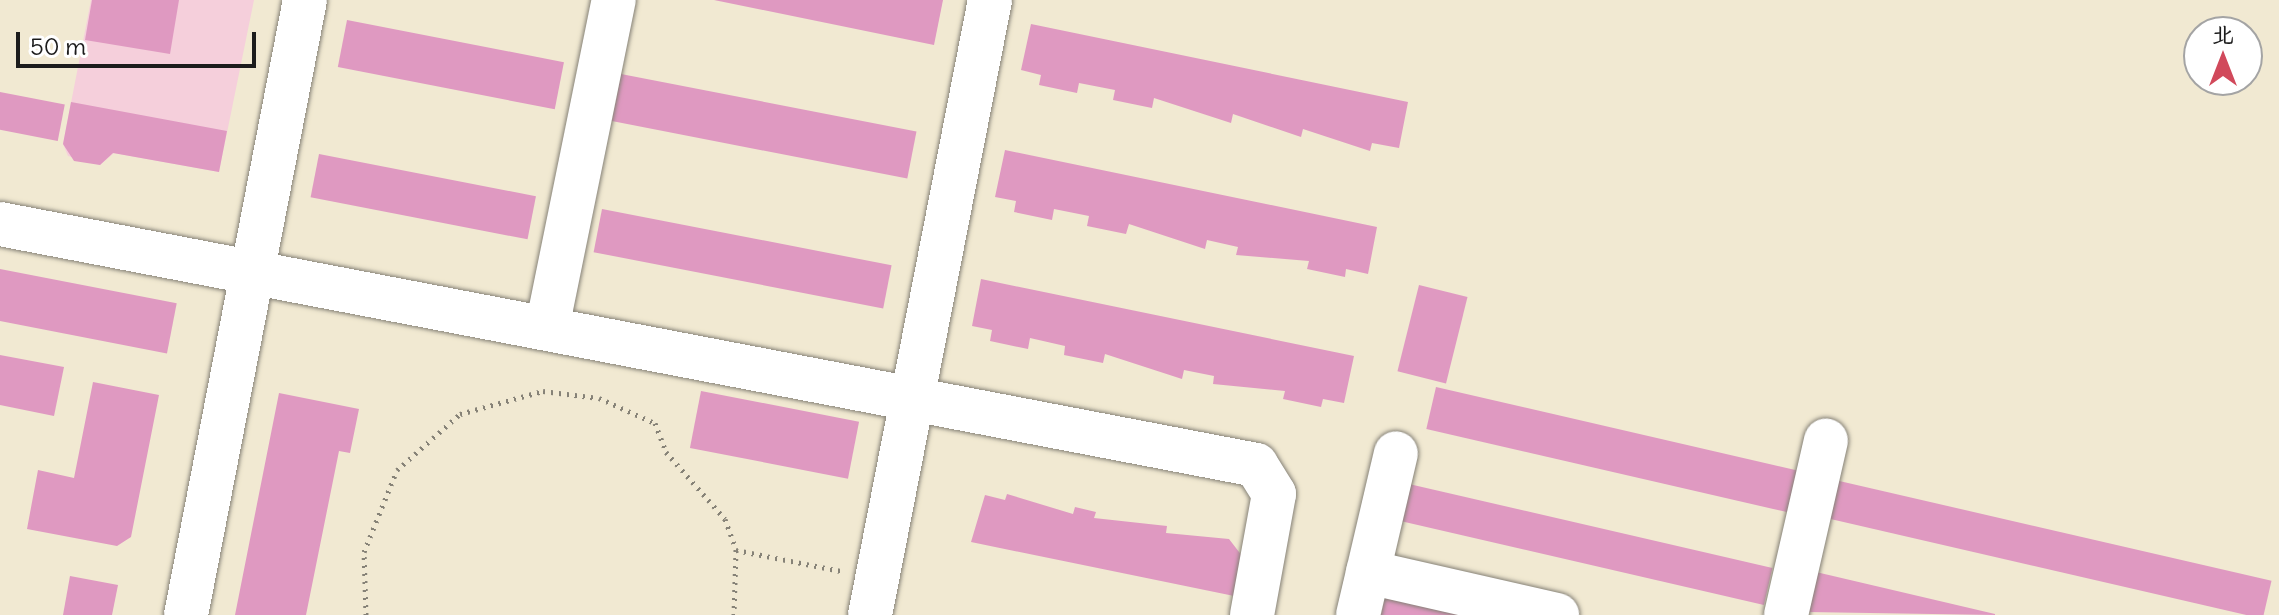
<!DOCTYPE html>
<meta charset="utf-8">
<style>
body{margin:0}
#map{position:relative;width:2279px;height:615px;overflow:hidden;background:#f1e9d2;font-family:Delius,"LXGW WenKai TC",sans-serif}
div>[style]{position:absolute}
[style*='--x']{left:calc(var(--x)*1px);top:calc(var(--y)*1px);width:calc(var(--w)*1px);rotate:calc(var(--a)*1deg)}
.built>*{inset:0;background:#f5cfdb}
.building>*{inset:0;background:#df99c1;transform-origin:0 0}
.path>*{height:5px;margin-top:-2.5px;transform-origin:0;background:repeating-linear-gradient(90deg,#868277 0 2px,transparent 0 8px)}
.roads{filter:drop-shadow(0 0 2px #868277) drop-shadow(0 0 2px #868277)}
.minor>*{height:44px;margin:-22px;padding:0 22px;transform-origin:22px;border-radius:22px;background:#fff}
span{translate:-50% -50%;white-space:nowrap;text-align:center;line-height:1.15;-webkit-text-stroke:7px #fff;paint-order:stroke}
.north{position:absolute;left:2183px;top:16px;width:80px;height:80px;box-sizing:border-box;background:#fff;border:2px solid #a4a4a4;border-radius:50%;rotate:0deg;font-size:22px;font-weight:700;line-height:32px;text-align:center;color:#1c1c1c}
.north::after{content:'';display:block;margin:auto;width:28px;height:36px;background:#d1495b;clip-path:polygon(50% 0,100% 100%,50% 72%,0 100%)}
.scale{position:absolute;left:16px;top:32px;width:240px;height:36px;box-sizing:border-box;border:4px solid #1c1c1c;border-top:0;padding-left:10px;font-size:24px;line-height:28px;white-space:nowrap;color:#1c1c1c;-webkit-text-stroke:6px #fff;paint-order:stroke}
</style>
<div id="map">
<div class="built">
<i style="clip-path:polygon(91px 0,254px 0,219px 172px,114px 153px,100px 165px,68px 156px,63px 144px)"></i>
</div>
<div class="building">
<i style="clip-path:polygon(92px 0,179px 0,170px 54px,85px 40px)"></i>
<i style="clip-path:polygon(714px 0,943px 0,934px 45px)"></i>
<i style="left:347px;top:20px;width:221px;height:48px;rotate:11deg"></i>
<i style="clip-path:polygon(1031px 24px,1408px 102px,1399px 148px,1372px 143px,1370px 151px,1303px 129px,1301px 137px,1233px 114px,1231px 123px,1154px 98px,1152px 108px,1113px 100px,1115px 90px,1079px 83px,1077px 93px,1039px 85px,1041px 75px,1021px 70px)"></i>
<i style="left:621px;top:74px;width:301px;height:48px;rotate:11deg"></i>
<i style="left:0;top:92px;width:66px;height:37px;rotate:11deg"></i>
<i style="clip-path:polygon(71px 102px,227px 131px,219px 172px,113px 153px,100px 165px,74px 161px,63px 144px)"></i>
<i style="clip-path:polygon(1005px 150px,1377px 227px,1368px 274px,1346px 269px,1345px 277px,1307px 269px,1309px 261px,1236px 255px,1238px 247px,1207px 240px,1205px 249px,1129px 224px,1126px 234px,1087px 226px,1089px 216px,1054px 209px,1052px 220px,1014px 212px,1016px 201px,995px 197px)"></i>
<i style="left:319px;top:154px;width:221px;height:44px;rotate:11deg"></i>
<i style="left:602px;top:209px;width:295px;height:44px;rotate:11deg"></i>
<i style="left:0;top:269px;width:180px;height:51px;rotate:11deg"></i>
<i style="clip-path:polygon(981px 279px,1354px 356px,1344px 403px,1323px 399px,1321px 407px,1283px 399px,1285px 391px,1213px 384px,1214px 376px,1184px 370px,1182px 379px,1105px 354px,1103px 363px,1064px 355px,1065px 346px,1030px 338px,1028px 349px,990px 341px,992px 330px,972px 326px)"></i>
<i style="left:1419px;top:285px;width:50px;height:89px;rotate:14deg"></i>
<i style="clip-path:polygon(0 355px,64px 367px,54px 416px,0 405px)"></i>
<i style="clip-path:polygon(93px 382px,159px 395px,131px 537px,117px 546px,27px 529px,38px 470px,74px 478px)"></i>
<i style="left:1436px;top:387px;width:372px;height:43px;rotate:13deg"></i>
<i style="left:701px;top:391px;width:161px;height:58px;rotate:11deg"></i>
<i style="clip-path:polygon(279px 393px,359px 409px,350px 453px,339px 451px,306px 615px,235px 615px)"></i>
<i style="left:1835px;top:480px;width:448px;height:39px;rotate:13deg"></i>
<i style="left:1409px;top:484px;width:373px;height:38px;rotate:13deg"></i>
<i style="clip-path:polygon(1007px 494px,1073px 514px,1075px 507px,1096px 512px,1094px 518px,1167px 526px,1166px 533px,1229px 539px,1246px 561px,1239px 597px,971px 542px,985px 495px,1005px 500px)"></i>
<i style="clip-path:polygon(1816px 572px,1995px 614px,1995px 615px,1807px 612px)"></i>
<i style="clip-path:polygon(70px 576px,118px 585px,112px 615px,63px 615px)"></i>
<i style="clip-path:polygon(1385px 596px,1461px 615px,1381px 615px)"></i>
</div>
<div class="path">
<i style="--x:736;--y:550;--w:107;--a:11.3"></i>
<i style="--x:366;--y:615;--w:63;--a:-91.8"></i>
<i style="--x:364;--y:552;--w:88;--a:-68.1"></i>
<i style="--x:397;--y:470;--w:84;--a:-41.6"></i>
<i style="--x:460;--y:414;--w:86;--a:-15.5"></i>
<i style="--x:543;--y:391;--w:56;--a:7.1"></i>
<i style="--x:599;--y:398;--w:61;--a:24.1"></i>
<i style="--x:655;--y:423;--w:31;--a:69"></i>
<i style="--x:666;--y:452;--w:89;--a:48.6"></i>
<i style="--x:725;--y:519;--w:33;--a:70"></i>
<i style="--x:736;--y:550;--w:65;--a:91.8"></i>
</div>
<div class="roads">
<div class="minor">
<i style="--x:0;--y:224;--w:1279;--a:10.86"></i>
<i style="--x:1256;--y:465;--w:34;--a:58"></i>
<i style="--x:1274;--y:494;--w:123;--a:100.3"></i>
<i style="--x:547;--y:328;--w:335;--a:-78.5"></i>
<i style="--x:1368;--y:572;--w:194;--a:12.8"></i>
<i style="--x:186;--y:615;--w:626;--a:-79.05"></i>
<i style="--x:870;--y:615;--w:627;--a:-78.96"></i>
<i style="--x:1358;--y:615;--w:166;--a:-76.8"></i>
<i style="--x:1786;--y:615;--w:179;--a:-77.1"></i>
</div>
</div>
<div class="north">北</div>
<div class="scale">50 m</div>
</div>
